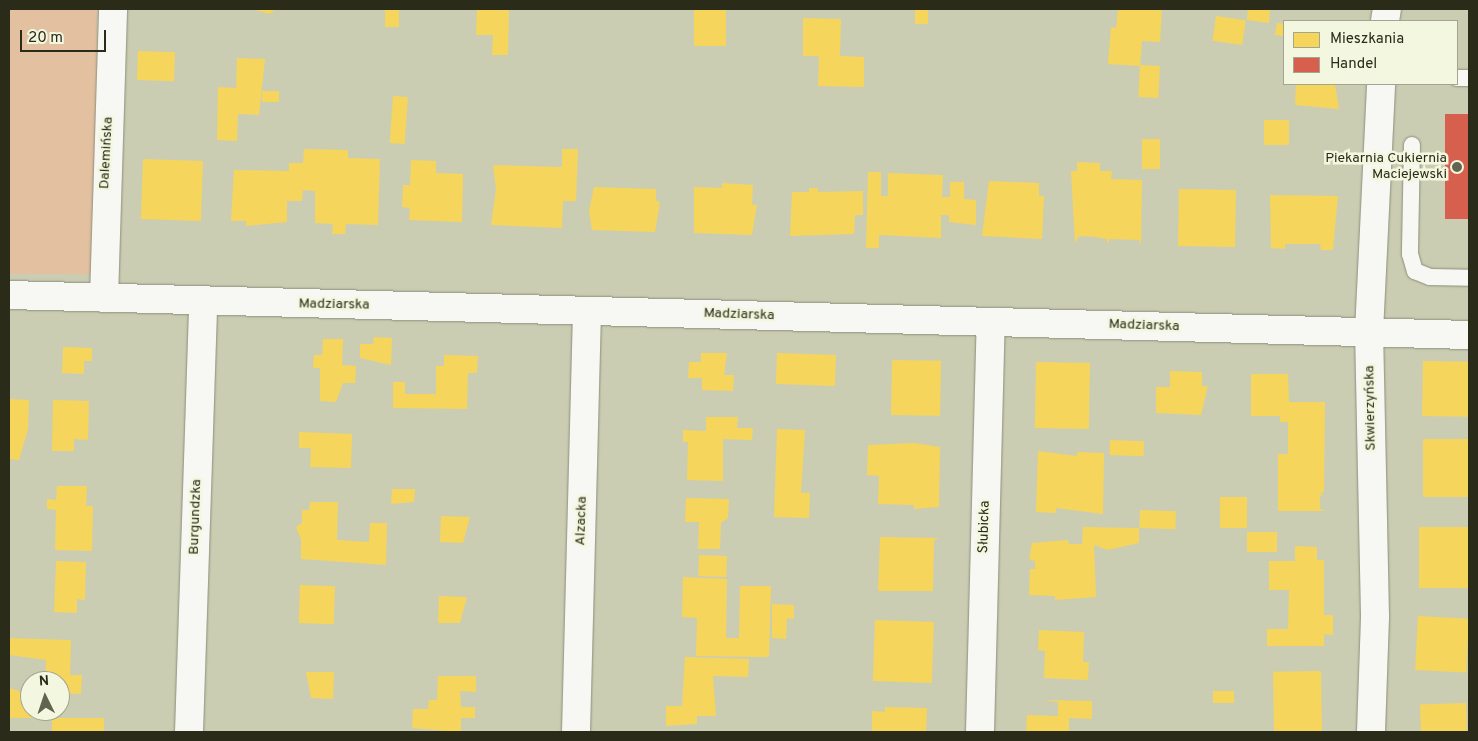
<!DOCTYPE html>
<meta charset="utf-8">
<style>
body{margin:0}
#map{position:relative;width:1478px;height:741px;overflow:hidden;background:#cbcdb3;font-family:Overpass,sans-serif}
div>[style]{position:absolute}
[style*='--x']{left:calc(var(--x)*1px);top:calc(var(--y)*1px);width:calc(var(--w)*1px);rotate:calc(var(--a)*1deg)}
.green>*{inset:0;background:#e2c0a0;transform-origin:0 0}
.homes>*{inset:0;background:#f6d55c;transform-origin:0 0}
.shops>*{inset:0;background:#d6604d;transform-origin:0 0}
.roads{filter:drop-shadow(0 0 1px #8d8f7b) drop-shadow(0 0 1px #8d8f7b)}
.service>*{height:16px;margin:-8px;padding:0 8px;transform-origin:8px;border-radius:8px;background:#f7f8f4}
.minor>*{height:28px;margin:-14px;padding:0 14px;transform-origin:14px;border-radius:14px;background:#f7f8f4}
.dots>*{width:14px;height:14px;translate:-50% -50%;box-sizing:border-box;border:2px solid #f4f7df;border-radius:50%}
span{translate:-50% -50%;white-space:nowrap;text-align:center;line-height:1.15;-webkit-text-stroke:5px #f4f7df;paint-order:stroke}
.street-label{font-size:14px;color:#2a2b19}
.poi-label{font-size:14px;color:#2a2b19}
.right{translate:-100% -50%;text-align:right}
.frame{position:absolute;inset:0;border:10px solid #2a2b19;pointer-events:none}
.legend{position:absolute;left:1283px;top:20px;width:175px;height:65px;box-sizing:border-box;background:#f4f7df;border:1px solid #a3a590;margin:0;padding:6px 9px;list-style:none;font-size:15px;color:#2a2b19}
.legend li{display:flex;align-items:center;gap:10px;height:25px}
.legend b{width:25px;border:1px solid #a3a590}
.north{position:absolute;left:20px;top:671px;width:50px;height:50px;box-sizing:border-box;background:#f4f7df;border:1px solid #a3a590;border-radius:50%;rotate:356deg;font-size:14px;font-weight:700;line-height:20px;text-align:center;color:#2a2b19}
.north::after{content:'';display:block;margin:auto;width:18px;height:22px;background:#62644f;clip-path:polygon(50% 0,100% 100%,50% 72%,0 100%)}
.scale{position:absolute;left:20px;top:30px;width:86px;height:22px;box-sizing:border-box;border:2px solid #2a2b19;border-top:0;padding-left:6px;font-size:15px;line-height:18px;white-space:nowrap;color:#2a2b19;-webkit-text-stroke:4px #f4f7df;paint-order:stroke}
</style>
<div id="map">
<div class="green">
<i style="left:9px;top:9px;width:88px;height:265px"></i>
</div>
<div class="homes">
<i style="clip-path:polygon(252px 9px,275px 9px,270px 14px)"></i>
<i style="left:385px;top:9px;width:14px;height:18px"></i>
<i style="clip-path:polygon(477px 9px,509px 9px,508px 55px,492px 55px,493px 35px,476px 35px)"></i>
<i style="left:694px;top:9px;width:32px;height:37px"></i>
<i style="left:915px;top:9px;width:13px;height:15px"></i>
<i style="clip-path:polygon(1118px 9px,1162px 9px,1160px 42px,1142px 41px,1140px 66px,1108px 64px,1111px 27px,1116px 28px)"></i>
<i style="clip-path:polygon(1248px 9px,1270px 9px,1269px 23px,1247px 20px)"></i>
<i style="left:1216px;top:16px;width:30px;height:25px;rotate:8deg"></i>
<i style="clip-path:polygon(803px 18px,841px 19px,840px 56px,864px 57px,864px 87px,818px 86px,819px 56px,803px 56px)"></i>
<i style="clip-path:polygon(1277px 23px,1284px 24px,1284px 36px,1275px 35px)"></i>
<i style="left:138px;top:51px;width:37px;height:29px;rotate:2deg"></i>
<i style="clip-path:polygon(237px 58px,265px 59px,259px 115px,238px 114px,237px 141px,217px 140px,218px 87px,236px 88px)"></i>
<i style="left:1140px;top:65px;width:20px;height:32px;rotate:3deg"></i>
<i style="clip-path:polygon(1296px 84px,1335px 84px,1339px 109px,1295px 105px)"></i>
<i style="left:262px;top:91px;width:17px;height:11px"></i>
<i style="left:393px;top:96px;width:15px;height:47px;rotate:4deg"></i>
<i style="left:1264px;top:120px;width:25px;height:25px"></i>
<i style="left:1142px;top:139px;width:18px;height:30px"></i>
<i style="clip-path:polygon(304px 149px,348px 150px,348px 158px,380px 159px,378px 225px,346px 224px,345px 234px,332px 234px,333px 224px,315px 223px,315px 191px,303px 190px,302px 201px,287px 201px,287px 222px,246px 226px,246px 221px,231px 221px,234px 170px,289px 171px,289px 163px,303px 163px)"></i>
<i style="clip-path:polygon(562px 149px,578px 149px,576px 201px,563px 201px,562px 228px,491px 225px,496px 189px,493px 165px,562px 167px)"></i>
<i style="left:143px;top:159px;width:60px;height:60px;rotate:2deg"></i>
<i style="clip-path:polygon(411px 160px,436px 161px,436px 173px,463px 174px,462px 222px,409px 220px,410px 208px,402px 207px,403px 185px,410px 185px)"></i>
<i style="clip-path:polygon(1077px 162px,1100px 163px,1100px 171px,1112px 171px,1111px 179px,1142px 180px,1141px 245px,1139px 240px,1110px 239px,1107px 244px,1107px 239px,1095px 237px,1079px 236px,1075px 243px,1071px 171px,1077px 171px)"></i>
<i style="clip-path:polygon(868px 172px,881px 172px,881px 196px,888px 196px,888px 173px,943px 175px,942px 197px,950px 197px,950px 182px,964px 182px,964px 199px,976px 200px,976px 225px,949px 222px,949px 215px,941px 215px,941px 238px,879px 235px,879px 248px,866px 248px)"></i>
<i style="clip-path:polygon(989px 181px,1039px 183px,1039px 196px,1044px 196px,1042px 239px,982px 236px)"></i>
<i style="clip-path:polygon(722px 183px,753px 185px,752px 205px,757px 204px,752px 235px,694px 233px,694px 187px,722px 188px)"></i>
<i style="clip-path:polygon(594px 187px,656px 189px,656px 201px,660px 202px,655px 232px,592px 230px,589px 211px)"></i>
<i style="clip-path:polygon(809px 188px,818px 188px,818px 192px,863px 191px,863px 215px,855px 215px,854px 234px,790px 236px,792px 192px,809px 192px)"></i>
<i style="left:1179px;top:189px;width:57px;height:57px;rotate:1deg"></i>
<i style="clip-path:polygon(1270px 195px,1338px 196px,1333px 250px,1321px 250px,1320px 244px,1285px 244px,1285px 249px,1271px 248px)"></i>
<i style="clip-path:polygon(374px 337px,392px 338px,391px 365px,360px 358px,360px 344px,373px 344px)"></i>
<i style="clip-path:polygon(323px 339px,343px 339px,342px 365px,356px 366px,355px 383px,343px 383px,336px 402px,320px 401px,320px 368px,313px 368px,314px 355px,322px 355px)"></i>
<i style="clip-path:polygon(63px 347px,92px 348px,92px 361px,84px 361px,84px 374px,62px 373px)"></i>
<i style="clip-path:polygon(701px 353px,727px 353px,724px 375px,734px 375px,733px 391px,702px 390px,702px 378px,688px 378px,689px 362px,701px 362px)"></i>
<i style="left:777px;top:353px;width:59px;height:31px;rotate:2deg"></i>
<i style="clip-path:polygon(444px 355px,478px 356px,477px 373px,468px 373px,467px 409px,393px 408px,393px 382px,405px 382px,405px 394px,436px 394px,436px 366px,444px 366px)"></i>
<i style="left:892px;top:360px;width:49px;height:55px;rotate:1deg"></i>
<i style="left:1423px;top:361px;width:46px;height:55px;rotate:1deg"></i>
<i style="left:1036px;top:362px;width:54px;height:66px;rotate:1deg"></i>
<i style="clip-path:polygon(1170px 371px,1202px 372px,1202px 386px,1208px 386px,1201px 415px,1156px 413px,1156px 387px,1170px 387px)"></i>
<i style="clip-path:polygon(1251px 374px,1288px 374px,1289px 402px,1325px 402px,1324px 491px,1320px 494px,1324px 494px,1320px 496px,1320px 509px,1325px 511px,1278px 511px,1278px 454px,1288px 454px,1288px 422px,1280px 422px,1280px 416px,1251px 416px)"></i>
<i style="clip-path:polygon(9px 399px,29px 400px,28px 429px,19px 460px,9px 459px)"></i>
<i style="clip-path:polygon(53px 400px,89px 401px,88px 440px,74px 439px,74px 451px,52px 451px)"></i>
<i style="clip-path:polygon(706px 417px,738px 417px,737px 428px,753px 428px,752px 440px,723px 439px,723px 481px,687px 480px,688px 442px,683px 442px,683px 430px,706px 431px)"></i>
<i style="clip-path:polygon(777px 429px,805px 430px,801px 493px,810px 493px,809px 518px,774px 517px)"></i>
<i style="clip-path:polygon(299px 432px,352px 434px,351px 468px,310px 467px,311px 448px,299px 448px)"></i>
<i style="left:1469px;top:439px;width:58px;height:46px;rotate:90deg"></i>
<i style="left:1110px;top:440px;width:34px;height:15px;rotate:2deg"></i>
<i style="clip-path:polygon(914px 443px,940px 447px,939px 507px,914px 509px,914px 505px,878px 504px,879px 476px,867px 475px,868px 445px)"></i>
<i style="clip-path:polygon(1038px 451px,1077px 456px,1077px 452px,1104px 453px,1103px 514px,1056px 508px,1056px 513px,1036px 512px)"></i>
<i style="clip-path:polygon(57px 486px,87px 486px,86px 506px,93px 506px,92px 551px,55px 550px,56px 510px,47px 509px,47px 499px,56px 500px)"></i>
<i style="clip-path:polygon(392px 489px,415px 489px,414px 502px,391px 504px)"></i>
<i style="left:1247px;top:497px;width:31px;height:27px;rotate:90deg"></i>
<i style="clip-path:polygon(686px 498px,729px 499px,728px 518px,721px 523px,720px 549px,698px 549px,699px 522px,685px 522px)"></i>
<i style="clip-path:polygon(310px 502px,338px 502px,337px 540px,369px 542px,370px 523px,387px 523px,386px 565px,301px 559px,301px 539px,296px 527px,302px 523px,302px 510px,309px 510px)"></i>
<i style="left:1140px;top:510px;width:36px;height:18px;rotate:2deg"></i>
<i style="clip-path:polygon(441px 516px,470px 517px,463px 543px,440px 542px)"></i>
<i style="clip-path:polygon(1083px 527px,1139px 528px,1139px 543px,1108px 550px,1094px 545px,1096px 597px,1055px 600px,1055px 596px,1029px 595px,1030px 569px,1035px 569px,1035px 561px,1029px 559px,1032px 543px,1068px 540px,1069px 544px,1082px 544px)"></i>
<i style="left:1469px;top:527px;width:61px;height:50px;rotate:90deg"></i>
<i style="left:1247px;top:532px;width:30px;height:20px"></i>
<i style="clip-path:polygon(880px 537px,939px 538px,934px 540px,933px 591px,878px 591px)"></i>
<i style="clip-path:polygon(1295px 546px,1317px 547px,1317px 560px,1324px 560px,1324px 615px,1333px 615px,1333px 635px,1324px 634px,1324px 646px,1267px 646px,1267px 629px,1288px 629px,1289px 590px,1269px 590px,1269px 561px,1295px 561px)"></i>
<i style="left:699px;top:555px;width:28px;height:21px;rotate:2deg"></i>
<i style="clip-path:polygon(56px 561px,86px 562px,85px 600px,77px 599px,77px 613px,54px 612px)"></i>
<i style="clip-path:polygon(683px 577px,727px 579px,726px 638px,739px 638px,740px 586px,771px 586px,769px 657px,696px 656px,697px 618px,682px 617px)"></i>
<i style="left:300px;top:585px;width:35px;height:38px;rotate:2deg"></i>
<i style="clip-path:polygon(439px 596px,467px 597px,460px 623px,438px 623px)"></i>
<i style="clip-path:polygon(772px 604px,794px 605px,794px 619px,787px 618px,786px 639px,772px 638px)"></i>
<i style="left:1418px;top:616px;width:51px;height:54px;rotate:3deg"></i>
<i style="left:875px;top:620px;width:59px;height:61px;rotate:2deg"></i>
<i style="clip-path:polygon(1039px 630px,1084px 632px,1083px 662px,1089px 662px,1088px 680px,1044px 678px,1045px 651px,1038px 650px)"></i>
<i style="clip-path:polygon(9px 638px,71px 640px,70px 675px,82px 675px,81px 694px,60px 693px,60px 681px,45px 681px,46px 660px,9px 655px)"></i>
<i style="clip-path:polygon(685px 657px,749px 659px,748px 677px,713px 676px,716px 716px,697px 716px,697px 724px,666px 726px,666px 706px,682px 706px)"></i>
<i style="left:1321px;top:671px;width:61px;height:48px;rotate:89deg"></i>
<i style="clip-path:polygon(306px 672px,334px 672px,333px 699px,311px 698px)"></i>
<i style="clip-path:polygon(438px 676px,476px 676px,476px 692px,460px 691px,461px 707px,475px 707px,475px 718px,461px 718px,461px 732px,412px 728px,413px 709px,428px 709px,429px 700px,437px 700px)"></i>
<i style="clip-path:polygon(9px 688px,30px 694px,30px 711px,53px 711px,52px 718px,9px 718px)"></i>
<i style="left:1213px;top:691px;width:21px;height:12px"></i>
<i style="clip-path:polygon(1043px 700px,1092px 701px,1092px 719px,1069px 718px,1069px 732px,1026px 732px,1027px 715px,1058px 716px,1058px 702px)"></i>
<i style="left:1466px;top:703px;width:29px;height:46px;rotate:88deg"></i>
<i style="clip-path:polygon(885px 707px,927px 708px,926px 732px,872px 732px,872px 711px,885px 712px)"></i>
<i style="left:52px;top:718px;width:52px;height:14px"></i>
</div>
<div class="shops">
<i style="left:1445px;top:114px;width:24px;height:105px"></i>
</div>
<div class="roads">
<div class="service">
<i style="--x:1457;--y:78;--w:12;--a:0"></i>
<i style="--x:1412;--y:145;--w:109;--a:91.1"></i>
<i style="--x:1410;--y:254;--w:18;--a:74"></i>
<i style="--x:1415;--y:271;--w:16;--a:22"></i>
<i style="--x:1430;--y:277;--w:39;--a:1"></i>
</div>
<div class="minor">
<i style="--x:1385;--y:21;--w:12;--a:-81"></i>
<i style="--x:9;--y:295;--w:1461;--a:1.57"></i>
<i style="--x:104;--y:298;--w:289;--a:-88.2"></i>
<i style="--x:189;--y:732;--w:430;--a:-88.1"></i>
<i style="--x:576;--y:732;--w:421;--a:-88.5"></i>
<i style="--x:980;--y:732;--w:410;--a:-88.5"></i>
<i style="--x:1371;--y:732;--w:116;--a:-88"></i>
<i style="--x:1375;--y:616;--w:284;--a:-91.2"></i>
<i style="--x:1369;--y:332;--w:248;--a:-87.2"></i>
</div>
</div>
<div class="dots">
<i style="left:1457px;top:167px;background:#62644f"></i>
</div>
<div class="street-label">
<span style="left:107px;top:153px;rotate:-87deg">Dalemińska</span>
<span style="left:334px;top:305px;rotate:1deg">Madziarska</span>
<span style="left:739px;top:315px;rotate:2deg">Madziarska</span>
<span style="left:1144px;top:326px;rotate:2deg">Madziarska</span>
<span style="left:1371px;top:408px;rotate:-91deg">Skwierzyńska</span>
<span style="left:196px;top:517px;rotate:-88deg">Burgundzka</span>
<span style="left:582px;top:521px;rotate:-88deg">Alzacka</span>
<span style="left:985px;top:527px;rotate:-88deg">Słubicka</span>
</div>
<div class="poi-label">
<span class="right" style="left:1447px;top:167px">Piekarnia Cukiernia<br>Maciejewski</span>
</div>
<div class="frame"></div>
<ul class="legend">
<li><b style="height:14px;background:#f6d55c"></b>Mieszkania</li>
<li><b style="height:14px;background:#d6604d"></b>Handel</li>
</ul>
<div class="north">N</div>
<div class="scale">20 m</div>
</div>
